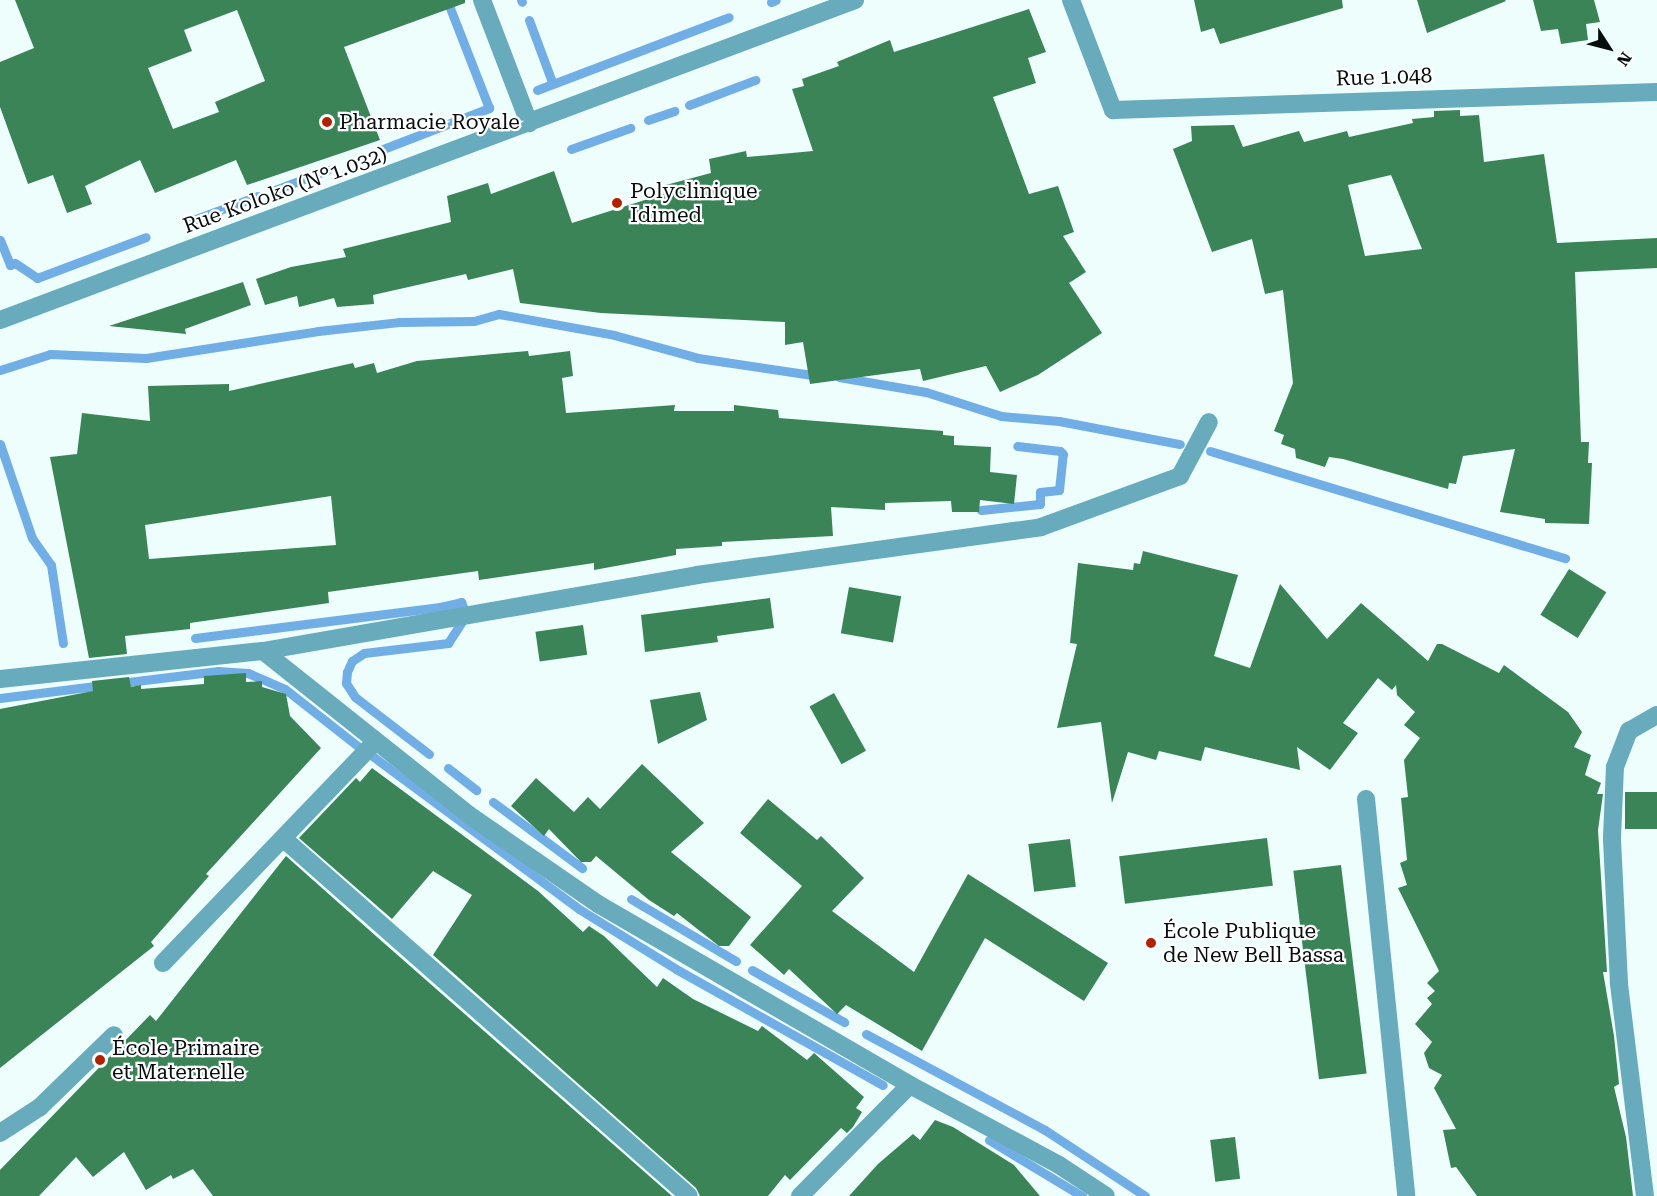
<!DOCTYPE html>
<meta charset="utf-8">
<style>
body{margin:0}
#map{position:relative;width:1657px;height:1196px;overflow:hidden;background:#edfefc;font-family:"Roboto Serif",serif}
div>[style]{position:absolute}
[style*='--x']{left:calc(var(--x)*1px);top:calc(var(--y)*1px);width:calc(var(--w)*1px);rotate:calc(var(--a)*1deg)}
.stream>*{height:9px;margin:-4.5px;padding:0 4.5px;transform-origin:4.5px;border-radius:4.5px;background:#71aee5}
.building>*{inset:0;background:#3a8458;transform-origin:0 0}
.minor>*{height:18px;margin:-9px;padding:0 9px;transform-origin:9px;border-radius:9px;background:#68abbc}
.dots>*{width:16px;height:16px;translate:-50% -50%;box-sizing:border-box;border:3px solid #fff;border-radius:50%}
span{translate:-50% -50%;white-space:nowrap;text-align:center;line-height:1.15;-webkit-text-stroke:4.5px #fff;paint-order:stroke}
.street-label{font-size:21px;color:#060f0e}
.poi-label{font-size:21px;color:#060f0e}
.left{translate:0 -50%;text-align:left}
.north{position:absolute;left:1579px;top:18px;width:60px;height:60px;-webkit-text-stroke:4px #fff;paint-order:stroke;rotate:126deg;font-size:16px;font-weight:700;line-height:24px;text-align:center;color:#060f0e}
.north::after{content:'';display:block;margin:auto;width:21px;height:27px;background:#060f0e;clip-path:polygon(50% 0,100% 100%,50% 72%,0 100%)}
</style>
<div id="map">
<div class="stream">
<i style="--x:521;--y:0;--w:2;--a:63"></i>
<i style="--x:771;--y:2;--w:5;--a:-22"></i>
<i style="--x:529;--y:20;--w:66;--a:69.6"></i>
<i style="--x:537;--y:90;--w:205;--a:-20.8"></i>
<i style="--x:689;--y:105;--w:71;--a:-20.7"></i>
<i style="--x:648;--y:120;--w:28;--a:-19"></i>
<i style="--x:383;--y:149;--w:114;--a:-21.1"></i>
<i style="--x:489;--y:108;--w:116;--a:-111.3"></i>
<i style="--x:571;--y:149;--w:63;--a:-19.6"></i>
<i style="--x:275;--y:190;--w:56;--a:-21"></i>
<i style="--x:193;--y:220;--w:69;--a:-20.3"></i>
<i style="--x:0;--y:240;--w:27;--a:68"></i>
<i style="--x:10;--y:265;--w:5;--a:-22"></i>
<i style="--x:15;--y:263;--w:27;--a:34"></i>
<i style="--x:37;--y:278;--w:116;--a:-20.6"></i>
<i style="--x:0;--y:370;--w:52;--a:-17.7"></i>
<i style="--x:50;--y:354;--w:96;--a:2.4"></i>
<i style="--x:146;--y:358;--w:174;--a:-8.9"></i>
<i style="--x:318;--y:331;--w:81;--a:-6.3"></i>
<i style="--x:399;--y:322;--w:75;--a:-0.8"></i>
<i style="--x:474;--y:321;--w:26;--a:-16"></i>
<i style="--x:499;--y:314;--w:117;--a:10.3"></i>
<i style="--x:614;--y:335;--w:87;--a:15.3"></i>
<i style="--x:698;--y:358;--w:122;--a:8.5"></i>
<i style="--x:839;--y:377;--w:88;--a:9.8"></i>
<i style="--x:926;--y:392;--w:79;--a:17.7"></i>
<i style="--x:1001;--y:416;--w:58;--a:4.9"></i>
<i style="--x:1059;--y:421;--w:123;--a:10.8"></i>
<i style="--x:0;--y:444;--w:99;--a:71.2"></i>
<i style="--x:32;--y:538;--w:33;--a:55"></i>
<i style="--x:51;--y:565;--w:79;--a:81.3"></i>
<i style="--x:1210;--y:451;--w:371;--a:16.8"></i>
<i style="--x:981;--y:510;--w:59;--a:-5.8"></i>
<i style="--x:1040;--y:504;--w:12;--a:-90"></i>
<i style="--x:1040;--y:492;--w:19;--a:-6"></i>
<i style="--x:1059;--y:490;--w:36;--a:-84"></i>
<i style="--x:1063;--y:454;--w:4;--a:-135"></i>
<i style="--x:1060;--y:451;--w:43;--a:-173.4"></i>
<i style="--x:195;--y:638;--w:247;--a:-7.2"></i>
<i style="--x:440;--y:607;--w:22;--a:-13"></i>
<i style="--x:461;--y:602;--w:13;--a:67"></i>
<i style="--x:120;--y:683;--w:99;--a:-7"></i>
<i style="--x:218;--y:671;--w:30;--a:4"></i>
<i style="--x:248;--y:673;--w:40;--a:23.4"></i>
<i style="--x:285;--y:689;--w:100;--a:38.1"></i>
<i style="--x:0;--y:698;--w:104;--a:-7.2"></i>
<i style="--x:429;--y:754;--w:93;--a:-142.4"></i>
<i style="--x:355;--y:697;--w:17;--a:-123"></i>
<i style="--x:346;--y:683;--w:11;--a:-85"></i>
<i style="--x:347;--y:672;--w:12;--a:-66"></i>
<i style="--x:352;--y:661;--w:14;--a:-34"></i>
<i style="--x:364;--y:653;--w:85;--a:-6.8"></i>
<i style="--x:448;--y:643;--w:31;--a:-57"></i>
<i style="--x:371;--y:755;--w:259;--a:36.5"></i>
<i style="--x:579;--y:909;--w:114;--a:31.7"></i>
<i style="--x:676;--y:969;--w:237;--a:29.3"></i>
<i style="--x:448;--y:768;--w:36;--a:38"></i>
<i style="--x:493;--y:802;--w:111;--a:36.6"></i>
<i style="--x:631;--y:899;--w:122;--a:30.6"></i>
<i style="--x:752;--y:970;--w:106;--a:29.5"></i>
<i style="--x:866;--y:1034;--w:203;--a:28.2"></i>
<i style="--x:1045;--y:1130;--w:120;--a:33.4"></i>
<i style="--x:989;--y:1140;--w:109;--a:31.1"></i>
</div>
<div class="building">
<i style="clip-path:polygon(evenodd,15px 0,465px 0,465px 3px,344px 47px,380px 140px,247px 185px,236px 160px,155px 193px,140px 160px,85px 186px,92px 204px,67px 213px,53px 175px,28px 184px,0 107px,0 62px,34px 48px,15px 0,237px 10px,265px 81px,215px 102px,219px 112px,173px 129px,148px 68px,192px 51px,184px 30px,237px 10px)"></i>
<i style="clip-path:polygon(1194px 0,1342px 0,1343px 8px,1220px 44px,1214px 28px,1201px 32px)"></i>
<i style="clip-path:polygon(1417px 0,1505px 0,1506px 1px,1427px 33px)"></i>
<i style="clip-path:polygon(1533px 0,1594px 0,1600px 22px,1586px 24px,1588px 40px,1561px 44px,1558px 29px,1541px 31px)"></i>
<i style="clip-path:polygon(1029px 9px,1046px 52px,1028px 58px,1036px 83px,993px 97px,1029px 194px,1058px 186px,1074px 232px,1063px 236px,1086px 272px,1069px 283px,1102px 333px,1038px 375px,1000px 392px,986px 366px,923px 381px,920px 369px,810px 384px,803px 342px,785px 345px,785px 322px,601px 313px,520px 303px,513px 269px,468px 280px,466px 274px,373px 295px,374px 304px,337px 307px,334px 298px,299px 307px,297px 296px,265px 305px,256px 279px,291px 267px,346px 257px,343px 249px,451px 222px,447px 196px,488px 183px,491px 194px,554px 171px,572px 223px,664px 194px,662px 186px,711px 173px,709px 159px,746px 151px,747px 157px,813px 151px,792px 89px,804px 86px,802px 79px,839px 66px,837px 62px,890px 40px,894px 52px)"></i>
<i style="clip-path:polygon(evenodd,1460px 110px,1460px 116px,1479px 115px,1484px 162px,1544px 154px,1557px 243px,1657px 238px,1657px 268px,1575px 272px,1581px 442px,1589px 442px,1588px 463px,1592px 463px,1589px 524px,1545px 523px,1545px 519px,1500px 512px,1515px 449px,1463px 456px,1456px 484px,1449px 483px,1448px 489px,1343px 459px,1329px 457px,1325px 467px,1296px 458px,1295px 449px,1281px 444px,1284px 435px,1274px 431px,1293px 383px,1283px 290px,1265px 294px,1252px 239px,1212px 252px,1173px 149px,1192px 141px,1191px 126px,1234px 125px,1243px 147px,1299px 131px,1304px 142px,1347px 131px,1349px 137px,1413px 123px,1412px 119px,1434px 117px,1434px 111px,1460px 110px,1391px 175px,1422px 249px,1365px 256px,1348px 185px,1391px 175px)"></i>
<i style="clip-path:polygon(243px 282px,251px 305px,185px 329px,186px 334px,109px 326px)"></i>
<i style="clip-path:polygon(evenodd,528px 351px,529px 356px,570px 351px,573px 376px,562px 378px,566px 413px,675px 405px,674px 411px,734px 411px,734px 405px,778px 410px,779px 418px,943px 431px,943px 435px,954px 436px,954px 445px,991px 447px,990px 472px,1017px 475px,1014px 504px,980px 500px,979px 512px,952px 512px,951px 501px,885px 503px,885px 510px,831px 507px,833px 536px,722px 542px,722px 546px,676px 549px,676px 555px,594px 570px,594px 563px,479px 580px,478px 571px,328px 592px,329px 603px,190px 623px,190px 629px,125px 636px,127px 654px,89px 658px,50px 457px,77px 454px,82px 413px,150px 421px,148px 386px,229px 384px,229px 391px,353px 363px,355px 368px,374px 363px,377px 373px,417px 361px,528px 351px,331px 496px,336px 545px,149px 559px,145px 525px,331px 496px)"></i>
<i style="clip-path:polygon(1143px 551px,1238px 575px,1214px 656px,1250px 668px,1280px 584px,1327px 639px,1361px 603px,1428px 661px,1437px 644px,1442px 644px,1499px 673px,1504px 665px,1568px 712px,1582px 732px,1574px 747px,1591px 755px,1585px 775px,1601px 783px,1597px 794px,1603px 794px,1598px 830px,1607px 972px,1603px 972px,1614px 1036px,1619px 1084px,1614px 1087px,1626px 1137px,1633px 1196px,1477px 1196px,1456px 1167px,1451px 1168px,1443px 1130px,1456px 1129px,1434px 1088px,1442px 1075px,1429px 1068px,1424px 1053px,1432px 1042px,1415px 1024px,1432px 1004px,1427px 998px,1435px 991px,1427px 983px,1439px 971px,1398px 888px,1407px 885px,1400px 863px,1407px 860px,1401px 798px,1408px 797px,1404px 760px,1420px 738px,1404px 725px,1415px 712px,1397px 695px,1396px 685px,1392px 690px,1378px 678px,1343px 723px,1358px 733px,1330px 770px,1297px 747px,1300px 770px,1205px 747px,1201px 761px,1159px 751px,1156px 760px,1128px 752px,1112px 803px,1101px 722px,1057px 728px,1077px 644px,1070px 643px,1078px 563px,1133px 570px,1134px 563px,1140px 564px)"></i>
<i style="left:1569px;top:569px;width:44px;height:54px;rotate:32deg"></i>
<i style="left:849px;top:587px;width:53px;height:47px;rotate:10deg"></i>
<i style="clip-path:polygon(770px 598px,774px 628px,717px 636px,718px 642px,645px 652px,641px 615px)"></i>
<i style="left:583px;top:625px;width:30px;height:48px;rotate:82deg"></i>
<i style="clip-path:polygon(246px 673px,246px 682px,262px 681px,262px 687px,286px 694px,290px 716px,321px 748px,206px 874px,209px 876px,151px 942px,154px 946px,0 1068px,0 709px,93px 691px,92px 681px,129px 677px,131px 687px,141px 685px,141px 689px,204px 684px,204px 676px)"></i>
<i style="clip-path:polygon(700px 692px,707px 720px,658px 744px,650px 700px)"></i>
<i style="left:834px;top:693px;width:66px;height:28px;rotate:61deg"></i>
<i style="clip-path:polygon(642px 764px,704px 823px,671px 852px,751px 917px,729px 946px,719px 946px,677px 913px,674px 916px,649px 900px,596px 856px,591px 862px,581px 862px,549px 829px,544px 836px,511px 806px,536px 778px,574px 812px,588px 797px,600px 809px)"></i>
<i style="clip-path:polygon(372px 768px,538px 891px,583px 932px,589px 926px,604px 936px,657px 987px,663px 978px,693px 999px,758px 1031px,762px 1026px,807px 1060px,814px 1053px,864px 1097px,856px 1108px,862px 1112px,853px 1127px,847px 1133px,841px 1128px,790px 1180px,785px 1175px,768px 1196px,700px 1196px,696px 1188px,433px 955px,472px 895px,433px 871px,392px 919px,299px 838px,356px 778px,360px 782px)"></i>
<i style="left:1657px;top:792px;width:37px;height:32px;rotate:90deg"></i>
<i style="clip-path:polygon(768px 799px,817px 840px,821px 836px,864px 878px,832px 911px,914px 972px,968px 874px,1108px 963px,1084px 1001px,985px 938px,922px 1051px,846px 1005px,837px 1014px,789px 969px,784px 975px,750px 945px,802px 886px,740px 833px)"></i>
<i style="left:1267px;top:838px;width:48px;height:149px;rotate:83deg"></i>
<i style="left:1070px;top:839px;width:48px;height:42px;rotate:83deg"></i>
<i style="clip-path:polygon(286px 856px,377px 937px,672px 1196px,213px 1196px,193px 1169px,173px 1179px,171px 1175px,146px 1190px,124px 1152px,93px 1177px,76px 1157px,39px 1196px,0 1196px,0 1170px,150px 1015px,156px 1021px)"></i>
<i style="left:1341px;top:865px;width:210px;height:48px;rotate:83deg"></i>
<i style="clip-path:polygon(935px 1120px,953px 1127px,1014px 1165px,1040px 1196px,849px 1196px,878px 1164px,913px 1134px,920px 1140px)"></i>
<i style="left:1235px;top:1137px;width:42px;height:25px;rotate:83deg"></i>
</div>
<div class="minor">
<i style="--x:482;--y:0;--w:132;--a:69.1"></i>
<i style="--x:1071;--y:0;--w:118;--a:69.1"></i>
<i style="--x:1113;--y:110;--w:544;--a:-1.9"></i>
<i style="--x:0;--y:320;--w:913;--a:-20.52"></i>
<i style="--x:263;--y:651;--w:263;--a:38.5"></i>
<i style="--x:469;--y:815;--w:157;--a:34.6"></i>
<i style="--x:598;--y:904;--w:361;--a:30.1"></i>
<i style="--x:910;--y:1085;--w:169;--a:28.2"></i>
<i style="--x:1059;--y:1165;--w:56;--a:33.4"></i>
<i style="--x:0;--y:679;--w:264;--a:-6.1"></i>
<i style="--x:263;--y:651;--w:441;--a:-9.9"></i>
<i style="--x:697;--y:575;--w:347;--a:-7.9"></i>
<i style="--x:1041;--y:527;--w:148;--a:-20.1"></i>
<i style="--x:1180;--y:476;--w:61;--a:-61.8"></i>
<i style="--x:1366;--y:799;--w:399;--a:84.2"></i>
<i style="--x:285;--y:840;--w:538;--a:41.39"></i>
<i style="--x:163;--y:963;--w:306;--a:-46.2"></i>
<i style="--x:0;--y:1133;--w:48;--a:-33"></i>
<i style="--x:40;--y:1107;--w:103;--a:-44.2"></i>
<i style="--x:800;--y:1196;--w:156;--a:-45.3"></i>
<i style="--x:1645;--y:1196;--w:215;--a:-97"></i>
<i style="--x:1619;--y:983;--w:145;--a:-92.8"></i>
<i style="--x:1612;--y:838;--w:71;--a:-87.6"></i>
<i style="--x:1615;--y:767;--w:39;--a:-69"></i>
<i style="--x:1629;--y:731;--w:32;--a:-30"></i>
</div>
<div class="dots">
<i style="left:327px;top:122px;background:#af2300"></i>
<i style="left:617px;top:203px;background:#af2300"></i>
<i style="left:1151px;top:943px;background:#af2300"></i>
<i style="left:100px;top:1060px;background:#af2300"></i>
</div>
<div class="street-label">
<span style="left:1384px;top:77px;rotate:-2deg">Rue 1.048</span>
<span style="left:285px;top:190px;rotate:-20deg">Rue Koloko (N°1.032)</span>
</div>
<div class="poi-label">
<span class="left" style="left:339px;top:122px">Pharmacie Royale</span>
<span class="left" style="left:630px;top:203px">Polyclinique<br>Idimed</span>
<span class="left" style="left:1163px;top:943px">École Publique<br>de New Bell Bassa</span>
<span class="left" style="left:112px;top:1060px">École Primaire<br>et Maternelle</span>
</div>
<div class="north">N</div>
</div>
